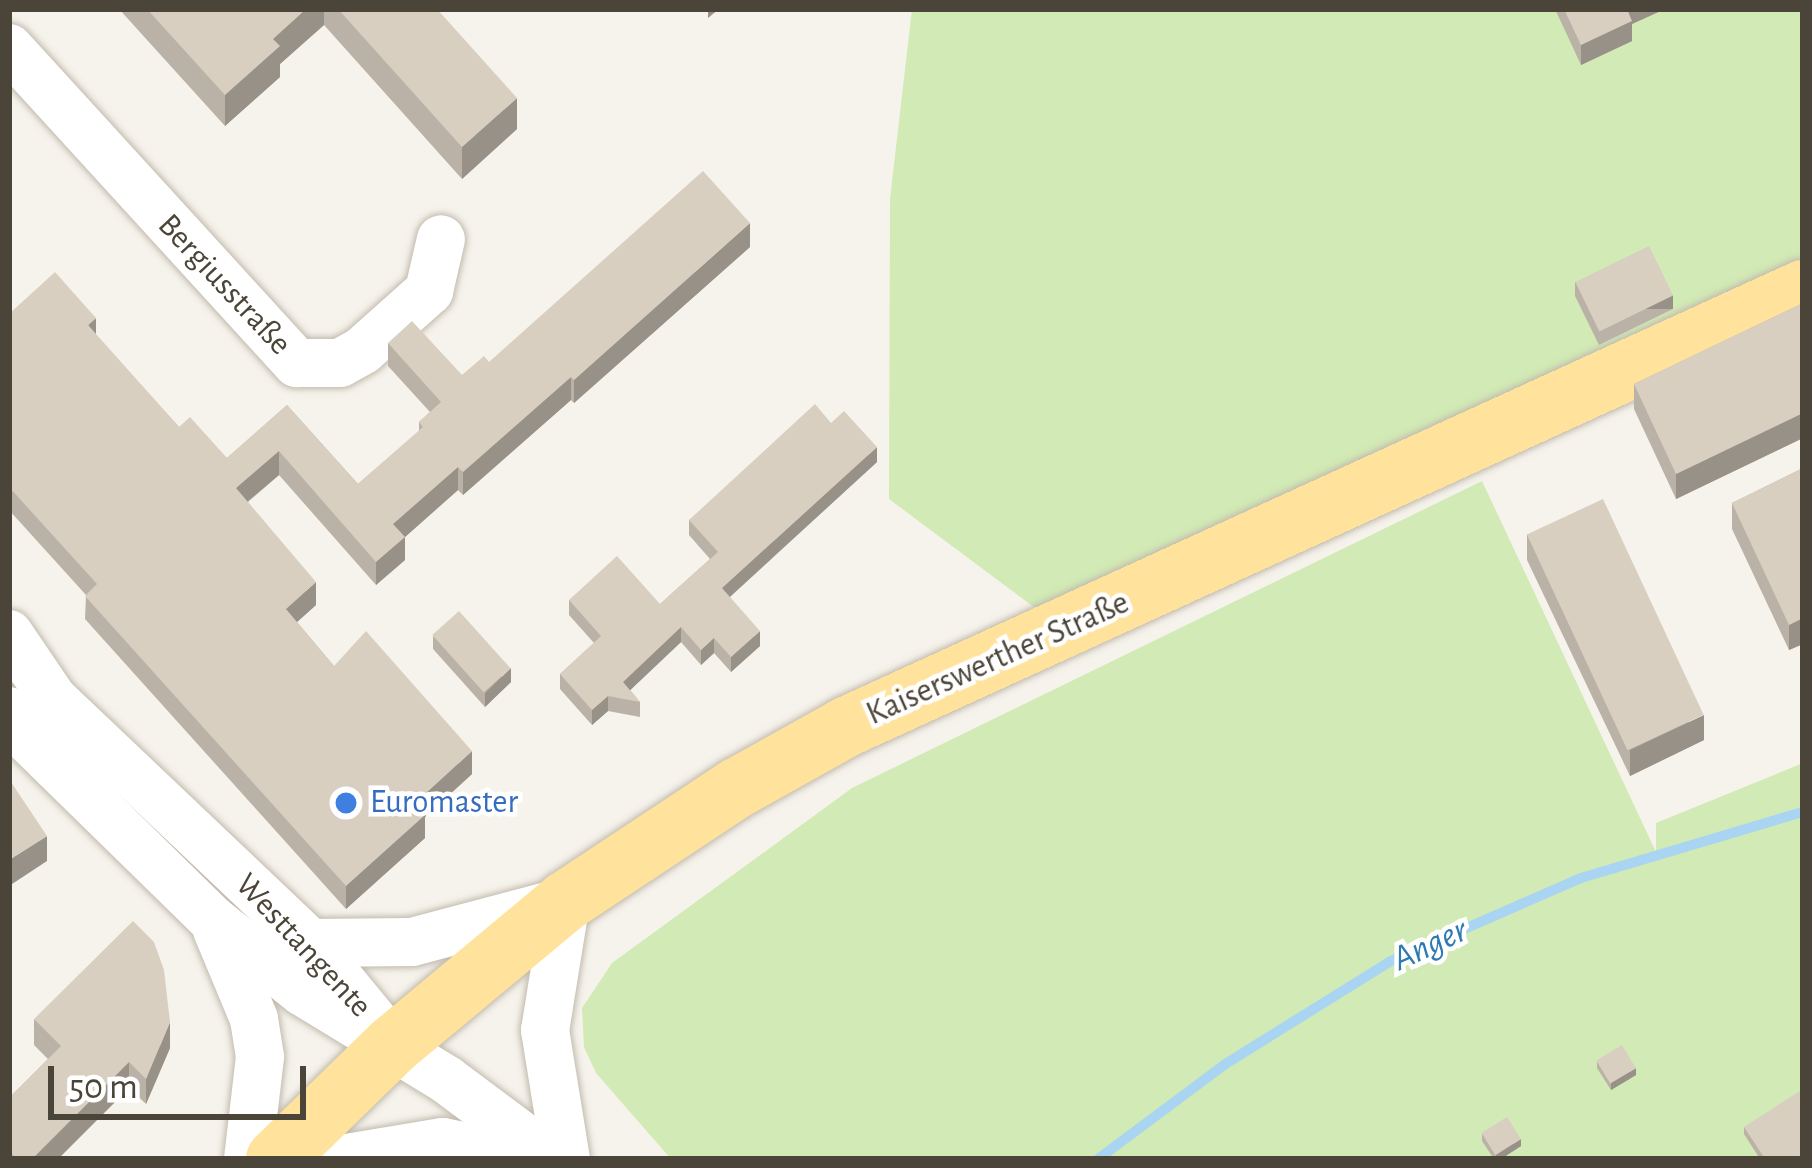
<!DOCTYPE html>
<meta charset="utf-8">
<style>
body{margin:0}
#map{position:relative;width:1812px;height:1168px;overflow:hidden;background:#f6f3ec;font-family:"Alegreya Sans",sans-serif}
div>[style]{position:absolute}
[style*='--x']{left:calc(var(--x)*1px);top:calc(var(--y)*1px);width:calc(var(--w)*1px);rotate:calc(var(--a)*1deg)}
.green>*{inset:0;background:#d2eab5}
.stream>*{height:10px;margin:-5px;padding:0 5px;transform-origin:5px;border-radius:5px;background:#a9d4f2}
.roads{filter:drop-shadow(0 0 3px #c2bbae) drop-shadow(0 0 3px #c2bbae)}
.minor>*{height:48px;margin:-24px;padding:0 24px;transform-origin:24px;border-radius:24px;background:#fff}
.major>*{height:60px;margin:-30px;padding:0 30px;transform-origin:30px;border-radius:30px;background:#ffe39c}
.wall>*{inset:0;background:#bab2a6}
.shaded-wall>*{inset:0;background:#979187;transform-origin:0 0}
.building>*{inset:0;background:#d8cfc1;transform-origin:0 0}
.dots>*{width:33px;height:33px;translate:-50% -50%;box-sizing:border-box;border:6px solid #fff;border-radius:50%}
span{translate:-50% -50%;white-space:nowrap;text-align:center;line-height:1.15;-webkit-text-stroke:9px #fff;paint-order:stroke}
.street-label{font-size:33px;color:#4b4439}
.shop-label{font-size:33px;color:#366cbe}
.left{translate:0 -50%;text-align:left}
.water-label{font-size:36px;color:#2e7ab2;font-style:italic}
.frame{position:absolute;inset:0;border:12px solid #4b4439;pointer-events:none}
.scale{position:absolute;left:48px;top:1066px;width:258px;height:54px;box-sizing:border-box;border:6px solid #4b4439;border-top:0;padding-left:15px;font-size:36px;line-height:42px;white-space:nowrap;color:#4b4439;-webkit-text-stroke:9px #fff;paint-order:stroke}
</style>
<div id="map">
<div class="green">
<i style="clip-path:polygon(912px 9px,1803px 9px,1803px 258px,1054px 622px,889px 499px,890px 199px)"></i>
<i style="clip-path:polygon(1482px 481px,1656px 852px,1656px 823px,1803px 763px,1803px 1159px,671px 1159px,596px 1073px,584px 1047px,582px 1008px,612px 963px,852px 788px)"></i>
</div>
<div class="stream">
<i style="--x:1098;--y:1159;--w:161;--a:-36.7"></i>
<i style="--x:1227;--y:1063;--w:193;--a:-31.9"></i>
<i style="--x:1391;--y:961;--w:207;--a:-23.6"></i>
<i style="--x:1581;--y:878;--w:232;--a:-16.6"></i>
</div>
<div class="roads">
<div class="minor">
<i style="--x:9;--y:48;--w:427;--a:47.6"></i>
<i style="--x:297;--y:363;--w:43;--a:0"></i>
<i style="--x:340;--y:363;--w:26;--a:-29"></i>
<i style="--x:363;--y:350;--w:89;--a:-41.8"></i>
<i style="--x:429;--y:291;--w:53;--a:-77"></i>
<i style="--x:9;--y:634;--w:78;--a:55.9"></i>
<i style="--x:53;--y:699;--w:354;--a:43.5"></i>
<i style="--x:310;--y:943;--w:109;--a:50.6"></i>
<i style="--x:9;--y:711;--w:32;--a:56"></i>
<i style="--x:27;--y:738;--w:260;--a:44.4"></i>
<i style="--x:213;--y:920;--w:115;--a:38.7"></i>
<i style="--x:303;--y:992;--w:169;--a:31.4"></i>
<i style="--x:447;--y:1080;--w:132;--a:36.7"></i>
<i style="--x:217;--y:930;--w:96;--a:67.4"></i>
<i style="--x:254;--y:1019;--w:38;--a:81"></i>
<i style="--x:260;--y:1057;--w:103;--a:96.7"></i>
<i style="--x:310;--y:943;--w:102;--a:-0.6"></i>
<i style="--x:412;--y:942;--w:159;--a:-14.9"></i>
<i style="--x:566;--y:901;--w:131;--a:99.2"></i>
<i style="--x:545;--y:1030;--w:131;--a:80.8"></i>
<i style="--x:341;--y:1159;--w:103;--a:-9.5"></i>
<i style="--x:443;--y:1142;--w:85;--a:11.6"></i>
</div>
<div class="major">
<i style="--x:276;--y:1159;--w:163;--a:-44.3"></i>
<i style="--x:393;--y:1045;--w:225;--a:-39.8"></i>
<i style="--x:566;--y:901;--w:205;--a:-33.5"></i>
<i style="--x:737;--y:788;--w:125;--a:-29.2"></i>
<i style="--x:846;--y:727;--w:1052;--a:-24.54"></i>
</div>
</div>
<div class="wall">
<i style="clip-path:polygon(119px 9px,437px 9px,517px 129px,462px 179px,324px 25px,280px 64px,280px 77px,225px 126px)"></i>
<i style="clip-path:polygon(1555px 9px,1665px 9px,1632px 24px,1632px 41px,1581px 65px)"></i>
<i style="clip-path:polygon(750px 247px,574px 403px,571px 400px,463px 495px,458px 490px,405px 537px,405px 560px,376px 585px,279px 475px,248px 502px,316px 605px,297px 622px,334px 666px,472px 774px,425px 817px,425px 838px,346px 909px,85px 619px,86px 595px,9px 510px,9px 314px,96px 335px,179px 427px,227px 458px,287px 405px,358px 484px,419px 431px,419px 422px,430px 412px,388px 366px,388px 343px,462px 375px)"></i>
<i style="clip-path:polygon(1575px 282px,1673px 309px,1599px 345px,1575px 296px)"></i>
<i style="clip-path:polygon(1803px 303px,1803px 438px,1676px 499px,1634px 409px,1634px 384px)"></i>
<i style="clip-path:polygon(831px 423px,877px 462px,730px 597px,760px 646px,731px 672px,714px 653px,701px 665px,681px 642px,630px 690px,640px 702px,640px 717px,608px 711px,592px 725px,560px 689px,560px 674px,594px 643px,569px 615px,569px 600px,660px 604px,710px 559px,689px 535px,689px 520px)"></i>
<i style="clip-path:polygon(1803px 468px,1803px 644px,1789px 650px,1732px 529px,1732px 503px)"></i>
<i style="clip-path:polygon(1527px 534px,1704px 740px,1630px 776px,1527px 560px)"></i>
<i style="clip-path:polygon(433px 636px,511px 682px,485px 707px,433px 649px)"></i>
<i style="clip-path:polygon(34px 1019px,170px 1048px,146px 1104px,129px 1088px,58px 1159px,9px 1159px,9px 1098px,48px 1059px,34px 1045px)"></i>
<i style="clip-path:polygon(1597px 1061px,1636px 1075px,1611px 1090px,1597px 1068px)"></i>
<i style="clip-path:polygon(1744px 1127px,1803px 1159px,1760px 1159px,1744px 1134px)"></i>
<i style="clip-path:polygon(1482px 1134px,1521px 1146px,1501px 1159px,1494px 1159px,1482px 1141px)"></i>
</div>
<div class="shaded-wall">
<i style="clip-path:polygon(306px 9px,324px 9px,324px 25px,280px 64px,280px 77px,225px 126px,225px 95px,273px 39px)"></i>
<i style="clip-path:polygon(708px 9px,719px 9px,708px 18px)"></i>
<i style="clip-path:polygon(1626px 9px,1665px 9px,1632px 24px,1632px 41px,1581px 65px,1581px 45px)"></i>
<i style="clip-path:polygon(517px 98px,517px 129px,462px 179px,462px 147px)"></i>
<i style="clip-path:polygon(750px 223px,750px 247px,574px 403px,574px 380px)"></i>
<i style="left:1673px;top:295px;width:14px;height:82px;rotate:90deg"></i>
<i style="clip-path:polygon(96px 318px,96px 341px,88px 325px)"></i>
<i style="clip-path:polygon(571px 377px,571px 400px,463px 495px,463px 472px)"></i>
<i style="clip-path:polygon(1803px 413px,1803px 438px,1676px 499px,1676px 474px)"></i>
<i style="clip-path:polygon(877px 447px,877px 462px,722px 604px,722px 588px)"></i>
<i style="clip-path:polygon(279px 451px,279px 475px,236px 511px,236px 488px)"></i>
<i style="clip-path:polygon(458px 467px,458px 490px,405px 537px,405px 560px,376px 585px,376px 562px,393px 524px)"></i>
<i style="clip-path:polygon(316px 582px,316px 605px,286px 632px,286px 609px)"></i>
<i style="clip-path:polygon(1803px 618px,1803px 644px,1789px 650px,1789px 625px)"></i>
<i style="clip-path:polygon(681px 627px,681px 642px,623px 697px,623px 682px)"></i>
<i style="clip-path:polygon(760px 631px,760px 646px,731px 672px,731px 657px)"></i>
<i style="clip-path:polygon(714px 638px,714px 653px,701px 665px,701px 650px)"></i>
<i style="clip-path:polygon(511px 668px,511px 682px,485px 707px,485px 693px)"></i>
<i style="clip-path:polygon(608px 696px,608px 711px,592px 725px,592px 710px)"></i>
<i style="clip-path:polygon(1704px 715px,1704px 740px,1630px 776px,1630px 750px)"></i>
<i style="clip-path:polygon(472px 751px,472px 774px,425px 817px,425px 838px,346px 909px,346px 886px,414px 804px)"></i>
<i style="clip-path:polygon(47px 836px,47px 861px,9px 886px,9px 860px)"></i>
<i style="clip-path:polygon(170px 1022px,170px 1048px,146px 1104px,146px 1079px)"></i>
<i style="clip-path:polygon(129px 1062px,129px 1088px,58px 1159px,32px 1159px)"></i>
<i style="clip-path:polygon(1636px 1068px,1636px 1075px,1611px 1090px,1611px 1083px)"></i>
<i style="clip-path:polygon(1521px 1139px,1521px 1146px,1501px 1159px,1496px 1159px,1496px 1155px)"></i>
</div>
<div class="building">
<i style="clip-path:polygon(147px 9px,306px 9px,273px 39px,280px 46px,225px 95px)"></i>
<i style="clip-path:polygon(338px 9px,437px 9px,517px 98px,462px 147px)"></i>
<i style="clip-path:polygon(1564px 9px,1627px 9px,1632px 21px,1581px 45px)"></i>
<i style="clip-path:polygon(703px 171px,750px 223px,574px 380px,571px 377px,463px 472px,458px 467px,393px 524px,405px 537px,376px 562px,279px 451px,236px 488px,316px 582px,286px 609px,334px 666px,366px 631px,472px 751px,414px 804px,425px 815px,346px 886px,85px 596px,97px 584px,9px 487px,9px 314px,55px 272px,96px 318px,88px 325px,179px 427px,190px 417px,227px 458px,287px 405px,358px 484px,423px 427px,419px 422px,441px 402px,388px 343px,412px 321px,462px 375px,484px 356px,489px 362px)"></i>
<i style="left:1649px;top:246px;width:55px;height:82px;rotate:64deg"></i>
<i style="clip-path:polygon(1803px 303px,1803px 413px,1676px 474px,1634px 384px)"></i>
<i style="clip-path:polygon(815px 404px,831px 423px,844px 411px,877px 447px,722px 588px,760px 631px,731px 657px,714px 638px,701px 650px,681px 627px,623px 682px,640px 702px,608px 696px,592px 710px,560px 674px,601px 636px,569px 600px,617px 556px,660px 604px,718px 552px,689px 520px)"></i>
<i style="clip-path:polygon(1803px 468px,1803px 618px,1789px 625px,1732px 503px)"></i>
<i style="left:1603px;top:499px;width:238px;height:84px;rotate:65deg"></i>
<i style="left:459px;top:611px;width:77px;height:36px;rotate:48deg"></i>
<i style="clip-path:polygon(9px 779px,47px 836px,9px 860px)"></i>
<i style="clip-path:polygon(133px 921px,154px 942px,164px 970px,170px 1022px,146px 1079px,129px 1062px,32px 1159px,17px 1159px,9px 1151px,9px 1098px,61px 1046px,34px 1019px)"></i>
<i style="left:1622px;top:1045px;width:27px;height:30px;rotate:59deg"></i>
<i style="clip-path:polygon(1803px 1089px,1803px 1159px,1765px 1159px,1744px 1127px)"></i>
<i style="left:1507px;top:1117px;width:26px;height:30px;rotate:58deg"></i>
</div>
<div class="dots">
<i style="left:346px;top:803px;background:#3f7fe0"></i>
</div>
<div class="street-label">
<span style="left:224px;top:285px;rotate:47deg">Bergiusstraße</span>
<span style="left:998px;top:659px;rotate:-24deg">Kaiserswerther Straße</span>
<span style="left:303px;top:946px;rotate:47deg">Westtangente</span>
</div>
<div class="shop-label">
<span class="left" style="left:370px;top:803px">Euromaster</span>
</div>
<div class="water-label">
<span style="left:1430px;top:945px;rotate:-25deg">Anger</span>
</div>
<div class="frame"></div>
<div class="scale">50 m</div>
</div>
